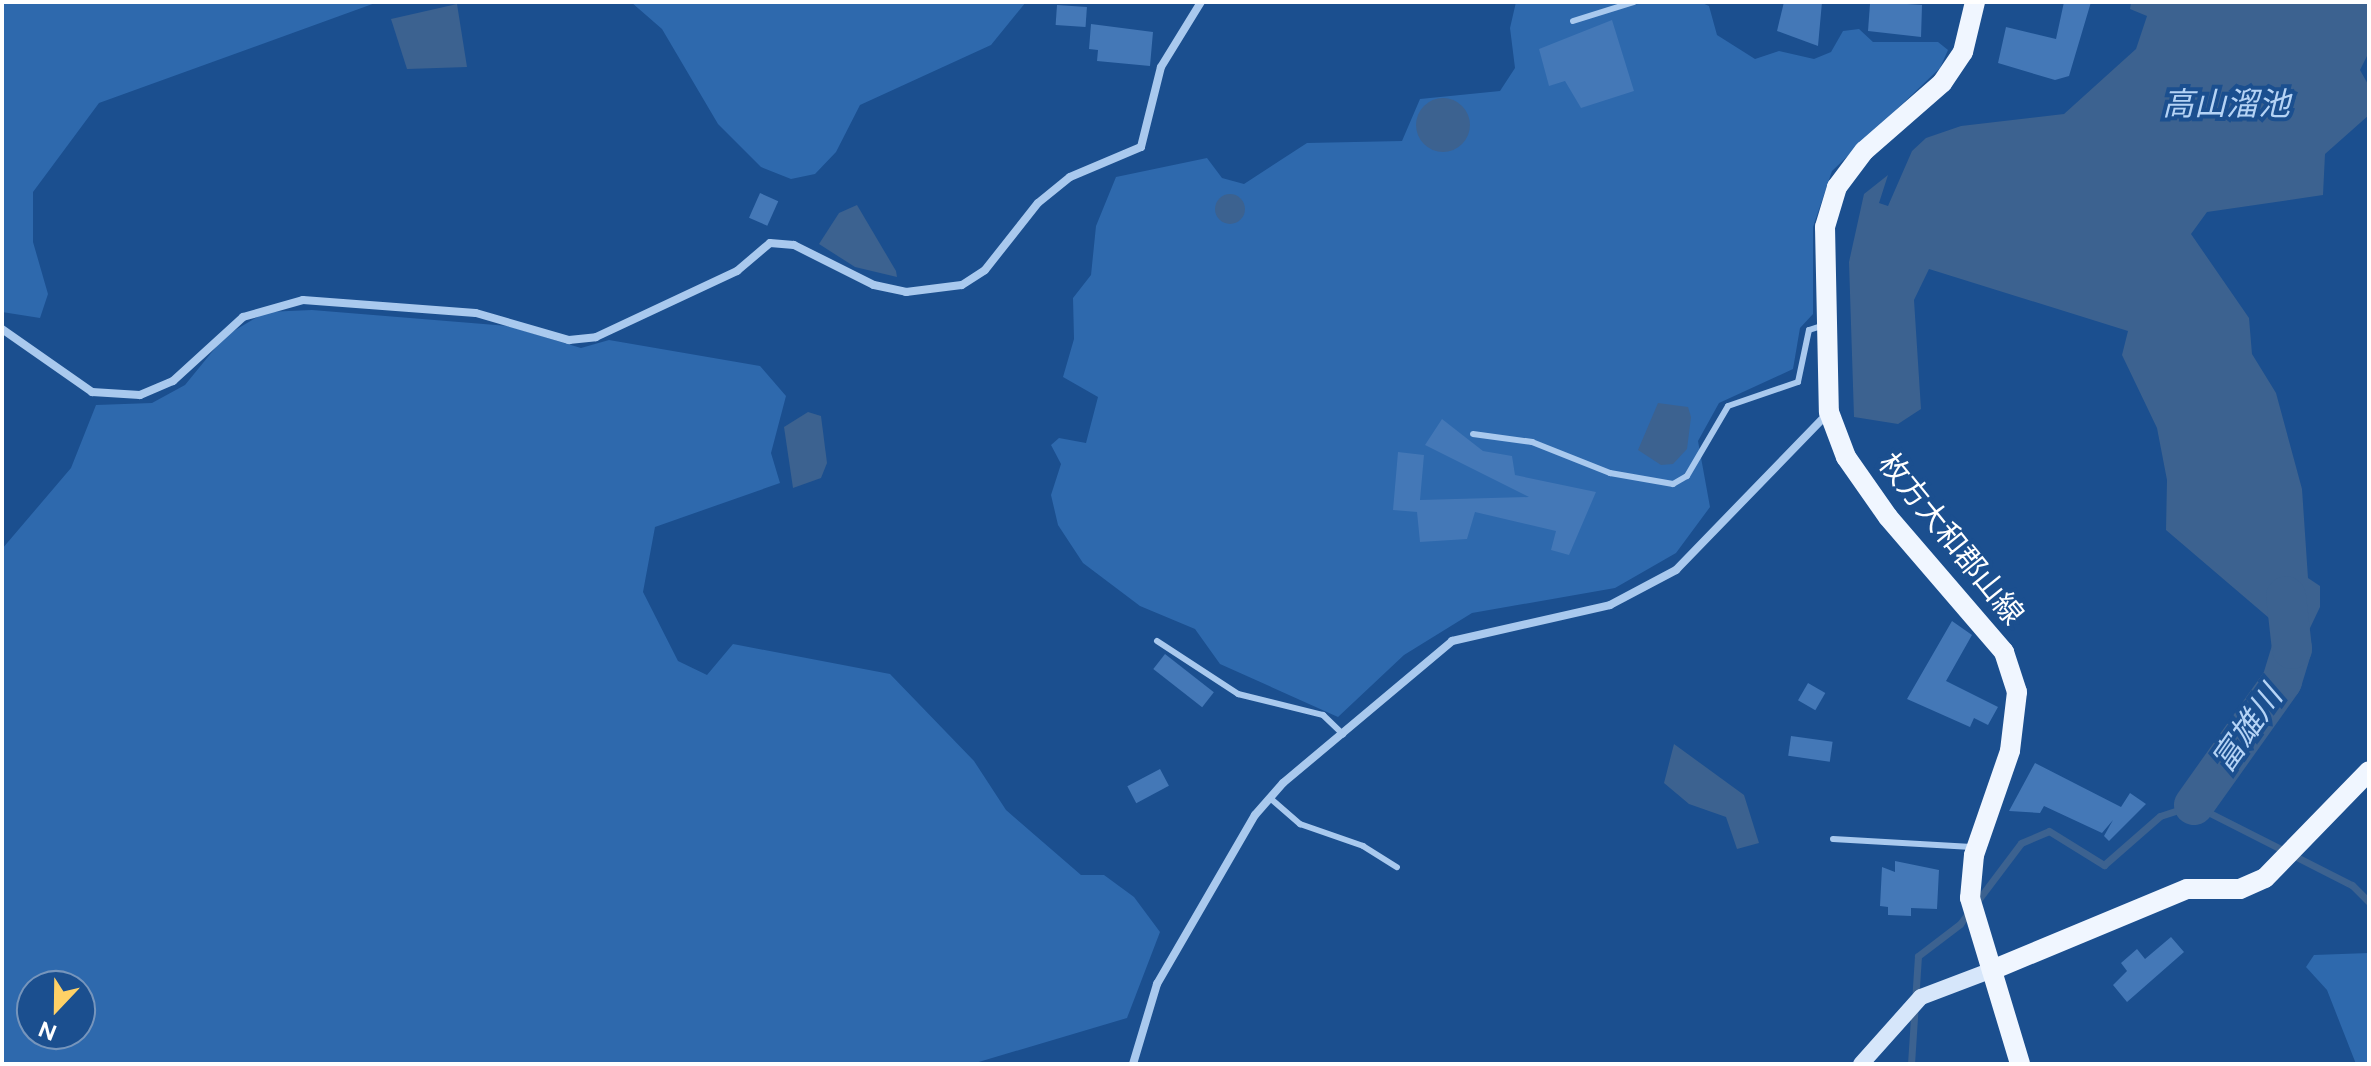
<!DOCTYPE html>
<meta charset="utf-8">
<style>
body{margin:0}
#map{position:relative;width:2371px;height:1066px;overflow:hidden;background:#1b4f8f;font-family:Figtree,"Noto Sans JP",sans-serif}
div>[style]{position:absolute}
[style*='--x']{left:calc(var(--x)*1px);top:calc(var(--y)*1px);width:calc(var(--w)*1px);rotate:calc(var(--a)*1deg)}
.green>*{inset:0;background:#2e69ad}
.water>*{inset:0;background:#3c6290}
.round{border-radius:50%}
.stream>*{height:7px;margin:-3.5px;padding:0 3.5px;transform-origin:3.5px;border-radius:3.5px;background:#3c6290}
.river>*{height:40px;margin:-20px;padding:0 20px;transform-origin:20px;border-radius:20px;background:#3c6290}
.building>*{inset:0;background:#4478b7;transform-origin:0 0}
.lane>*{height:6px;margin:-3px;padding:0 3px;transform-origin:3px;border-radius:3px;background:#a9c9ee}
.street>*{height:8px;margin:-4px;padding:0 4px;transform-origin:4px;border-radius:4px;background:#a9c9ee}
.secondary>*{height:16px;margin:-8px;padding:0 8px;transform-origin:8px;border-radius:8px;background:#d6e6fa}
.primary>*{height:20px;margin:-10px;padding:0 10px;transform-origin:10px;border-radius:10px;background:#f0f6ff}
span{translate:-50% -50%;white-space:nowrap;text-align:center;line-height:1.15;-webkit-text-stroke:8px #1b4f8f;paint-order:stroke}
.street-label{font-size:30px;color:#fff}
.water-label{font-size:32px;color:#b5d3f5;font-style:italic}
.frame{position:absolute;inset:0;border:4px solid #fff;pointer-events:none}
.north{position:absolute;left:16px;top:970px;width:80px;height:80px;box-sizing:border-box;background:#1b4f8f;border:2px solid #7695bc;border-radius:50%;rotate:202deg;font-size:22px;font-weight:700;line-height:32px;text-align:center;color:#fff}
.north::after{content:'';display:block;margin:auto;width:28px;height:36px;background:#ffd166;clip-path:polygon(50% 0,100% 100%,50% 72%,0 100%)}
</style>
<div id="map">
<div class="green">
<i style="clip-path:polygon(2px 2px,378px 2px,99px 103px,33px 192px,33px 242px,48px 294px,40px 318px,2px 312px)"></i>
<i style="clip-path:polygon(631px 2px,1026px 2px,991px 45px,860px 105px,836px 152px,815px 174px,791px 179px,761px 167px,718px 124px,662px 29px)"></i>
<i style="clip-path:polygon(1516px 2px,1700px 2px,1709px 6px,1717px 35px,1755px 59px,1779px 51px,1814px 59px,1831px 52px,1843px 31px,1859px 29px,1873px 42px,1938px 42px,1948px 50px,1940px 68px,1832px 171px,1813px 227px,1813px 314px,1800px 328px,1793px 369px,1719px 403px,1698px 441px,1710px 507px,1676px 553px,1615px 588px,1472px 613px,1404px 655px,1338px 717px,1220px 664px,1195px 629px,1140px 606px,1083px 563px,1058px 525px,1051px 495px,1061px 464px,1051px 445px,1059px 438px,1086px 443px,1098px 397px,1063px 377px,1074px 339px,1073px 298px,1091px 275px,1096px 226px,1116px 177px,1207px 158px,1222px 178px,1244px 184px,1307px 143px,1402px 141px,1420px 99px,1500px 91px,1515px 68px,1510px 28px)"></i>
<i style="clip-path:polygon(evenodd,312px 310px,508px 326px,581px 348px,609px 340px,760px 366px,786px 396px,771px 453px,780px 483px,655px 527px,643px 592px,678px 661px,707px 675px,733px 644px,890px 674px,974px 761px,1006px 810px,1081px 875px,1104px 875px,1134px 897px,1160px 932px,1127px 1018px,972px 1064px,2px 1064px,2px 549px,71px 468px,96px 405px,152px 403px,185px 385px,225px 336px,266px 312px,312px 310px,32px 986px,80px 986px,80px 1034px,32px 1034px,32px 986px)"></i>
<i style="clip-path:polygon(2369px 953px,2369px 1064px,2356px 1064px,2327px 990px,2306px 967px,2314px 955px)"></i>
</div>
<div class="water">
<i style="clip-path:polygon(2131px 2px,2369px 2px,2369px 52px,2360px 70px,2369px 86px,2369px 115px,2325px 154px,2323px 195px,2207px 212px,2191px 234px,2249px 318px,2252px 354px,2276px 393px,2302px 489px,2308px 578px,2320px 586px,2320px 607px,2300px 649px,2279px 648px,2269px 618px,2166px 530px,2167px 480px,2157px 428px,2122px 355px,2128px 331px,1929px 269px,1914px 300px,1921px 409px,1898px 424px,1854px 417px,1849px 262px,1864px 194px,1888px 175px,1879px 203px,1888px 206px,1912px 151px,1926px 138px,1961px 126px,2064px 114px,2136px 49px,2147px 16px,2130px 9px)"></i>
<i style="clip-path:polygon(457px 4px,467px 67px,407px 69px,391px 19px)"></i>
<i class="round" style="left:1416px;top:98px;width:54px;height:54px"></i>
<i class="round" style="left:1215px;top:194px;width:30px;height:30px"></i>
<i style="clip-path:polygon(857px 205px,896px 271px,897px 277px,855px 267px,819px 244px,839px 213px)"></i>
<i style="clip-path:polygon(1658px 403px,1688px 407px,1691px 417px,1687px 449px,1673px 464px,1661px 465px,1638px 450px)"></i>
<i style="clip-path:polygon(808px 412px,821px 416px,827px 463px,821px 478px,793px 488px,784px 427px)"></i>
<i style="clip-path:polygon(1674px 744px,1744px 795px,1759px 843px,1737px 849px,1726px 817px,1689px 804px,1664px 783px)"></i>
</div>
<div class="stream">
<i style="--x:1911;--y:1064;--w:108;--a:-86.3"></i>
<i style="--x:1918;--y:956;--w:53;--a:-37.3"></i>
<i style="--x:1960;--y:924;--w:101;--a:-53"></i>
<i style="--x:2021;--y:843;--w:30;--a:-23"></i>
<i style="--x:2049;--y:831;--w:65;--a:31.7"></i>
<i style="--x:2104;--y:865;--w:74;--a:-41.2"></i>
<i style="--x:2160;--y:816;--w:36;--a:-18"></i>
<i style="--x:2194;--y:805;--w:177;--a:26.9"></i>
<i style="--x:2352;--y:885;--w:24;--a:45"></i>
</div>
<div class="river">
<i style="--x:2194;--y:805;--w:152;--a:-54.6"></i>
<i style="--x:2282;--y:681;--w:34;--a:-73"></i>
<i style="--x:2292;--y:649;--w:53;--a:-96.5"></i>
</div>
<div class="building">
<i style="clip-path:polygon(1784px 2px,1822px 2px,1818px 46px,1777px 31px)"></i>
<i style="clip-path:polygon(1878px 2px,1922px 5px,1921px 37px,1868px 31px,1870px 4px)"></i>
<i style="clip-path:polygon(2064px 2px,2091px 2px,2069px 76px,2055px 80px,1998px 63px,2006px 27px,2056px 39px)"></i>
<i style="left:1057px;top:5px;width:30px;height:20px;rotate:4deg"></i>
<i style="clip-path:polygon(1612px 20px,1634px 91px,1581px 108px,1565px 81px,1549px 86px,1539px 49px)"></i>
<i style="clip-path:polygon(1091px 24px,1153px 32px,1150px 66px,1097px 61px,1098px 50px,1089px 49px)"></i>
<i style="left:760px;top:193px;width:20px;height:27px;rotate:24deg"></i>
<i style="clip-path:polygon(1442px 419px,1483px 451px,1512px 456px,1515px 475px,1596px 492px,1569px 555px,1551px 550px,1556px 531px,1475px 512px,1467px 539px,1420px 542px,1417px 512px,1393px 510px,1398px 452px,1424px 455px,1420px 500px,1529px 497px,1425px 445px)"></i>
<i style="clip-path:polygon(1952px 621px,1972px 635px,1946px 681px,1998px 707px,1988px 725px,1974px 718px,1970px 727px,1907px 699px)"></i>
<i style="left:1165px;top:654px;width:62px;height:19px;rotate:38deg"></i>
<i style="left:1808px;top:683px;width:20px;height:20px;rotate:30deg"></i>
<i style="left:1791px;top:736px;width:42px;height:20px;rotate:8deg"></i>
<i style="clip-path:polygon(2035px 763px,2121px 807px,2130px 793px,2146px 804px,2109px 841px,2104px 836px,2113px 820px,2102px 833px,2044px 806px,2040px 813px,2009px 811px)"></i>
<i style="left:1160px;top:769px;width:19px;height:37px;rotate:62deg"></i>
<i style="clip-path:polygon(1895px 861px,1939px 870px,1937px 909px,1911px 908px,1911px 916px,1888px 915px,1888px 907px,1880px 906px,1882px 867px,1895px 872px)"></i>
<i style="clip-path:polygon(2171px 937px,2184px 952px,2127px 1002px,2113px 985px,2127px 971px,2121px 963px,2137px 949px,2145px 959px)"></i>
</div>
<div class="lane">
<i style="--x:1573;--y:21;--w:64;--a:-17.3"></i>
<i style="--x:1473;--y:434;--w:60;--a:7.7"></i>
<i style="--x:1532;--y:442;--w:84;--a:21.7"></i>
<i style="--x:1610;--y:473;--w:64;--a:9.9"></i>
<i style="--x:1673;--y:484;--w:16;--a:-30"></i>
<i style="--x:1687;--y:476;--w:81;--a:-59.6"></i>
<i style="--x:1728;--y:406;--w:74;--a:-18.9"></i>
<i style="--x:1798;--y:382;--w:53;--a:-78.1"></i>
<i style="--x:1809;--y:330;--w:16;--a:-18"></i>
<i style="--x:1157;--y:641;--w:97;--a:33.2"></i>
<i style="--x:1238;--y:694;--w:88;--a:13.9"></i>
<i style="--x:1323;--y:715;--w:28;--a:44"></i>
<i style="--x:1270;--y:798;--w:40;--a:41"></i>
<i style="--x:1300;--y:824;--w:67;--a:19.2"></i>
<i style="--x:1363;--y:846;--w:40;--a:32"></i>
<i style="--x:1833;--y:839;--w:139;--a:3.3"></i>
</div>
<div class="street">
<i style="--x:2;--y:329;--w:110;--a:35"></i>
<i style="--x:92;--y:392;--w:48;--a:3.6"></i>
<i style="--x:140;--y:395;--w:36;--a:-23"></i>
<i style="--x:173;--y:381;--w:95;--a:-42.4"></i>
<i style="--x:243;--y:317;--w:62;--a:-15.8"></i>
<i style="--x:303;--y:300;--w:173;--a:4.3"></i>
<i style="--x:476;--y:313;--w:97;--a:16.2"></i>
<i style="--x:569;--y:340;--w:27;--a:-6"></i>
<i style="--x:596;--y:337;--w:156;--a:-25.1"></i>
<i style="--x:737;--y:271;--w:43;--a:-40.3"></i>
<i style="--x:770;--y:243;--w:24;--a:5"></i>
<i style="--x:794;--y:245;--w:89;--a:26.6"></i>
<i style="--x:874;--y:285;--w:33;--a:12"></i>
<i style="--x:906;--y:292;--w:56;--a:-7.1"></i>
<i style="--x:962;--y:285;--w:27;--a:-33"></i>
<i style="--x:985;--y:270;--w:85;--a:-51.7"></i>
<i style="--x:1038;--y:203;--w:41;--a:-39.1"></i>
<i style="--x:1070;--y:177;--w:77;--a:-22.9"></i>
<i style="--x:1141;--y:147;--w:82;--a:-76"></i>
<i style="--x:1161;--y:67;--w:76;--a:-58.4"></i>
<i style="--x:1133;--y:1064;--w:84;--a:-73.3"></i>
<i style="--x:1157;--y:984;--w:195;--a:-59.9"></i>
<i style="--x:1255;--y:815;--w:43;--a:-48.8"></i>
<i style="--x:1283;--y:783;--w:221;--a:-40"></i>
<i style="--x:1452;--y:641;--w:162;--a:-12.8"></i>
<i style="--x:1610;--y:605;--w:75;--a:-27.9"></i>
<i style="--x:1676;--y:570;--w:219;--a:-45.9"></i>
</div>
<div class="secondary">
<i style="--x:1861;--y:1064;--w:90;--a:-48.2"></i>
<i style="--x:1921;--y:997;--w:76;--a:-20.8"></i>
</div>
<div class="primary">
<i style="--x:1975;--y:2;--w:51;--a:103.5"></i>
<i style="--x:1963;--y:52;--w:37;--a:124"></i>
<i style="--x:1942;--y:83;--w:103;--a:138.9"></i>
<i style="--x:1864;--y:151;--w:45;--a:126.9"></i>
<i style="--x:1837;--y:187;--w:42;--a:106.7"></i>
<i style="--x:1825;--y:227;--w:185;--a:88.8"></i>
<i style="--x:1829;--y:412;--w:48;--a:69.3"></i>
<i style="--x:1846;--y:457;--w:73;--a:55"></i>
<i style="--x:1888;--y:517;--w:178;--a:49.3"></i>
<i style="--x:2004;--y:652;--w:42;--a:72"></i>
<i style="--x:2017;--y:692;--w:59;--a:96.8"></i>
<i style="--x:2010;--y:751;--w:110;--a:109.1"></i>
<i style="--x:1974;--y:855;--w:43;--a:95.3"></i>
<i style="--x:1970;--y:898;--w:173;--a:73.2"></i>
<i style="--x:1992;--y:970;--w:211;--a:-22.6"></i>
<i style="--x:2187;--y:889;--w:53;--a:0"></i>
<i style="--x:2240;--y:889;--w:27;--a:-24"></i>
<i style="--x:2265;--y:878;--w:149;--a:-45.8"></i>
</div>
<div class="street-label">
<span style="left:1951px;top:539px;rotate:51deg">枚方大和郡山線</span>
</div>
<div class="water-label">
<span style="left:2226px;top:104px">高山溜池</span>
<span style="left:2247px;top:729px;rotate:-55deg">富雄川</span>
</div>
<div class="frame"></div>
<div class="north">N</div>
</div>
